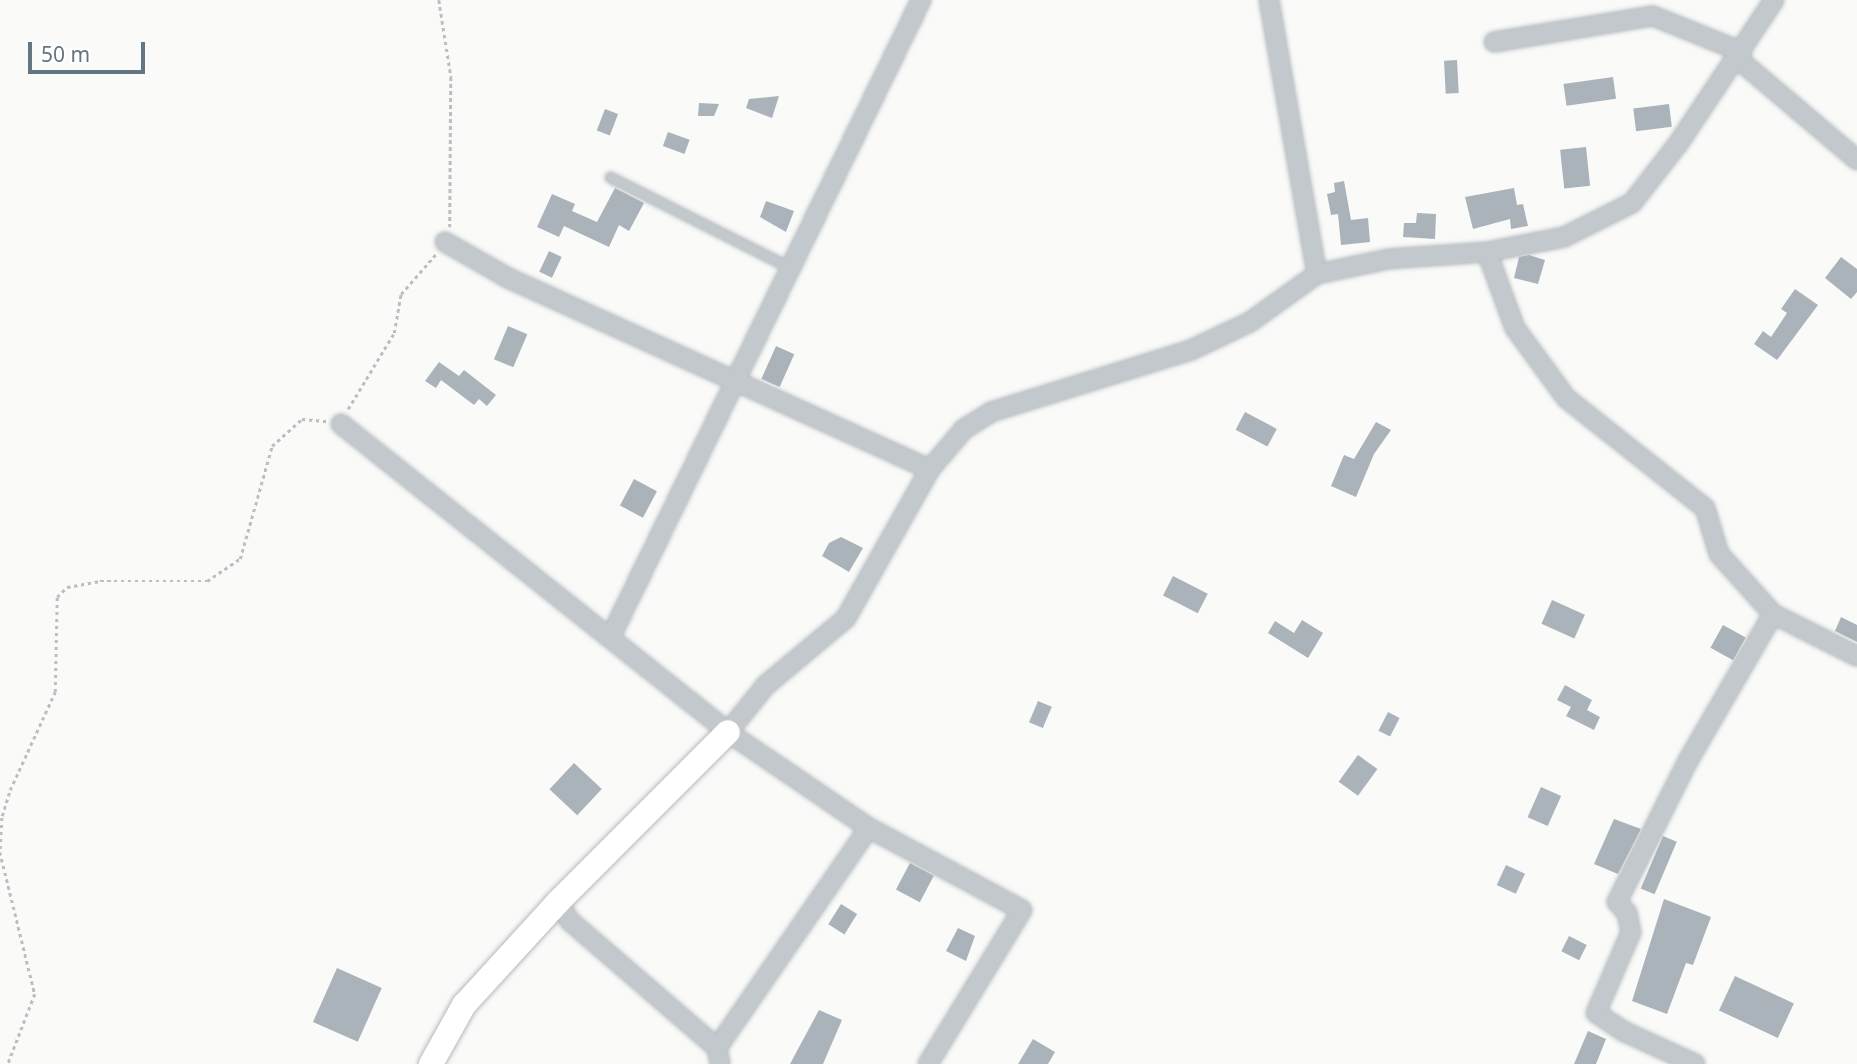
<!DOCTYPE html>
<style>
body{margin:0}
#map{position:relative;width:1857px;height:1064px;overflow:hidden;background:#fafaf8;font-family:"Noto Sans",sans-serif}
div>[style]{position:absolute}
[style*='--x']{left:calc(var(--x)*1px);top:calc(var(--y)*1px);width:calc(var(--w)*1px);rotate:calc(var(--a)*1deg)}
.building>*{inset:0;background:#aab3b9;transform-origin:0 0}
.path>*{height:2.5px;margin-top:-1.25px;transform-origin:0;background:repeating-linear-gradient(90deg,#bbbfc2 0 3.5px,transparent 0 7px)}
.roads{filter:drop-shadow(0 0 2px #b3babf) drop-shadow(0 0 2px #b3babf)}
.lane>*{height:9px;margin:-4.5px;padding:0 4.5px;transform-origin:4.5px;border-radius:4.5px;background:#c3c8cc}
.street>*{height:18px;margin:-9px;padding:0 9px;transform-origin:9px;border-radius:9px;background:#c3c8cc}
.secondary>*{height:24px;margin:-12px;padding:0 12px;transform-origin:12px;border-radius:12px;background:#fff}
span{translate:-50% -50%;white-space:nowrap;text-align:center;line-height:1.15;-webkit-text-stroke:7px #fff;paint-order:stroke}
.scale{position:absolute;left:28px;top:42px;width:117px;height:32px;box-sizing:border-box;border:4px solid #657683;border-top:0;padding-left:9px;font-size:21px;line-height:24px;white-space:nowrap;color:#657683;-webkit-text-stroke:5px #fff;paint-order:stroke}
</style>
<div id="map">
<div class="building">
<i style="left:1457px;top:60px;width:33px;height:13px;rotate:87deg"></i>
<i style="left:1613px;top:77px;width:22px;height:50px;rotate:82deg"></i>
<i style="clip-path:polygon(779px 96px,772px 118px,746px 108px,749px 99px)"></i>
<i style="clip-path:polygon(699px 103px,719px 104px,714px 116px,698px 116px)"></i>
<i style="left:1669px;top:104px;width:23px;height:36px;rotate:83deg"></i>
<i style="left:605px;top:109px;width:14px;height:23px;rotate:21deg"></i>
<i style="left:668px;top:132px;width:23px;height:15px;rotate:20deg"></i>
<i style="left:1586px;top:147px;width:39px;height:26px;rotate:84deg"></i>
<i style="clip-path:polygon(1344px 181px,1351px 220px,1368px 218px,1370px 242px,1341px 245px,1338px 214px,1331px 215px,1327px 194px,1335px 192px,1334px 183px)"></i>
<i style="clip-path:polygon(615px 188px,644px 203px,629px 231px,619px 225px,609px 247px,564px 226px,559px 237px,537px 227px,552px 194px,575px 204px,572px 211px,597px 222px)"></i>
<i style="clip-path:polygon(1514px 188px,1517px 205px,1523px 204px,1528px 226px,1511px 229px,1510px 219px,1473px 229px,1465px 197px)"></i>
<i style="clip-path:polygon(766px 201px,794px 211px,786px 232px,760px 217px)"></i>
<i style="clip-path:polygon(1417px 213px,1436px 214px,1435px 239px,1403px 237px,1404px 223px,1416px 223px)"></i>
<i style="left:549px;top:251px;width:14px;height:23px;rotate:25deg"></i>
<i style="clip-path:polygon(1529px 255px,1545px 260px,1538px 284px,1514px 278px,1519px 257px)"></i>
<i style="clip-path:polygon(1841px 257px,1857px 269px,1857px 292px,1851px 299px,1825px 278px)"></i>
<i style="clip-path:polygon(1795px 289px,1818px 305px,1777px 360px,1754px 344px,1763px 331px,1771px 337px,1787px 313px,1781px 309px)"></i>
<i style="left:508px;top:326px;width:21px;height:36px;rotate:23deg"></i>
<i style="left:776px;top:346px;width:20px;height:36px;rotate:24deg"></i>
<i style="clip-path:polygon(439px 362px,459px 376px,464px 370px,496px 395px,487px 406px,479px 399px,474px 405px,441px 380px,436px 388px,425px 381px)"></i>
<i style="left:1245px;top:412px;width:36px;height:20px;rotate:28deg"></i>
<i style="clip-path:polygon(1376px 422px,1391px 430px,1374px 454px,1356px 497px,1331px 486px,1344px 455px,1354px 459px)"></i>
<i style="left:634px;top:479px;width:26px;height:30px;rotate:28deg"></i>
<i style="clip-path:polygon(841px 537px,863px 548px,849px 572px,822px 556px,829px 543px)"></i>
<i style="left:1173px;top:576px;width:39px;height:22px;rotate:27deg"></i>
<i style="left:1552px;top:600px;width:36px;height:26px;rotate:24deg"></i>
<i style="clip-path:polygon(1841px 617px,1857px 625px,1857px 642px,1835px 631px)"></i>
<i style="clip-path:polygon(1302px 620px,1323px 633px,1308px 658px,1268px 633px,1275px 621px,1294px 633px)"></i>
<i style="left:1723px;top:625px;width:26px;height:26px;rotate:29deg"></i>
<i style="clip-path:polygon(1565px 685px,1592px 700px,1587px 710px,1600px 717px,1594px 730px,1566px 716px,1571px 707px,1557px 700px)"></i>
<i style="left:1038px;top:701px;width:15px;height:23px;rotate:23deg"></i>
<i style="left:1388px;top:712px;width:13px;height:21px;rotate:27deg"></i>
<i style="left:1358px;top:755px;width:24px;height:33px;rotate:36deg"></i>
<i style="left:574px;top:763px;width:38px;height:36px;rotate:43deg"></i>
<i style="left:1541px;top:787px;width:22px;height:33px;rotate:24deg"></i>
<i style="clip-path:polygon(1614px 819px,1641px 829px,1618px 874px,1594px 864px)"></i>
<i style="left:1663px;top:836px;width:15px;height:57px;rotate:23deg"></i>
<i style="left:910px;top:863px;width:27px;height:30px;rotate:28deg"></i>
<i style="left:1506px;top:865px;width:21px;height:22px;rotate:25deg"></i>
<i style="clip-path:polygon(1664px 899px,1711px 917px,1693px 965px,1686px 963px,1667px 1014px,1632px 1001px)"></i>
<i style="left:841px;top:904px;width:19px;height:24px;rotate:32deg"></i>
<i style="clip-path:polygon(958px 928px,975px 936px,966px 961px,946px 951px)"></i>
<i style="left:1569px;top:936px;width:20px;height:17px;rotate:27deg"></i>
<i style="left:337px;top:968px;width:49px;height:59px;rotate:24deg"></i>
<i style="left:1735px;top:976px;width:65px;height:38px;rotate:25deg"></i>
<i style="clip-path:polygon(819px 1010px,842px 1020px,823px 1064px,790px 1064px)"></i>
<i style="clip-path:polygon(1588px 1031px,1606px 1039px,1596px 1064px,1574px 1064px)"></i>
<i style="clip-path:polygon(1033px 1039px,1055px 1052px,1048px 1064px,1018px 1064px)"></i>
</div>
<div class="path">
<i style="--x:439;--y:0;--w:78;--a:81.1"></i>
<i style="--x:451;--y:77;--w:150;--a:90.4"></i>
<i style="--x:348;--y:409;--w:89;--a:-58.8"></i>
<i style="--x:394;--y:333;--w:40;--a:-80"></i>
<i style="--x:401;--y:294;--w:53;--a:-48.8"></i>
<i style="--x:0;--y:849;--w:33;--a:-87"></i>
<i style="--x:2;--y:816;--w:27;--a:-73"></i>
<i style="--x:10;--y:790;--w:108;--a:-65.3"></i>
<i style="--x:55;--y:692;--w:95;--a:-88.8"></i>
<i style="--x:57;--y:597;--w:14;--a:-45"></i>
<i style="--x:67;--y:587;--w:34;--a:-10"></i>
<i style="--x:100;--y:581;--w:107;--a:0"></i>
<i style="--x:207;--y:581;--w:40;--a:-34"></i>
<i style="--x:240;--y:559;--w:117;--a:-74.2"></i>
<i style="--x:272;--y:446;--w:40;--a:-42"></i>
<i style="--x:302;--y:419;--w:25;--a:5"></i>
<i style="--x:0;--y:852;--w:146;--a:76.2"></i>
<i style="--x:35;--y:994;--w:75;--a:111.1"></i>
</div>
<div class="roads">
<div class="lane">
<i style="--x:610;--y:177;--w:200;--a:26.7"></i>
</div>
<div class="street">
<i style="--x:1269;--y:0;--w:278;--a:80.1"></i>
<i style="--x:1494;--y:42;--w:161;--a:-9.3"></i>
<i style="--x:1653;--y:16;--w:96;--a:22"></i>
<i style="--x:1738;--y:59;--w:156;--a:40.3"></i>
<i style="--x:445;--y:242;--w:73;--a:29.7"></i>
<i style="--x:508;--y:278;--w:463;--a:24.4"></i>
<i style="--x:1487;--y:252;--w:81;--a:69.8"></i>
<i style="--x:1515;--y:328;--w:87;--a:53.9"></i>
<i style="--x:1566;--y:398;--w:177;--a:38.4"></i>
<i style="--x:1705;--y:508;--w:48;--a:73.1"></i>
<i style="--x:1719;--y:554;--w:81;--a:48"></i>
<i style="--x:1773;--y:614;--w:94;--a:26.6"></i>
<i style="--x:341;--y:424;--w:495;--a:38.5"></i>
<i style="--x:611;--y:636;--w:708;--a:-64.01"></i>
<i style="--x:558;--y:902;--w:22;--a:58"></i>
<i style="--x:570;--y:921;--w:194;--a:40.8"></i>
<i style="--x:717;--y:1048;--w:16;--a:79"></i>
<i style="--x:717;--y:1048;--w:267;--a:-55.4"></i>
<i style="--x:928;--y:1064;--w:180;--a:-58.6"></i>
<i style="--x:1022;--y:910;--w:174;--a:-151.8"></i>
<i style="--x:869;--y:828;--w:171;--a:-145.8"></i>
<i style="--x:728;--y:732;--w:60;--a:-51"></i>
<i style="--x:766;--y:685;--w:104;--a:-39.9"></i>
<i style="--x:846;--y:618;--w:171;--a:-60.6"></i>
<i style="--x:930;--y:469;--w:52;--a:-49.6"></i>
<i style="--x:964;--y:429;--w:32;--a:-32"></i>
<i style="--x:991;--y:412;--w:209;--a:-17.2"></i>
<i style="--x:1191;--y:350;--w:65;--a:-25.4"></i>
<i style="--x:1250;--y:322;--w:82;--a:-35.6"></i>
<i style="--x:1317;--y:274;--w:73;--a:-11.9"></i>
<i style="--x:1388;--y:259;--w:99;--a:-4"></i>
<i style="--x:1487;--y:252;--w:78;--a:-11"></i>
<i style="--x:1564;--y:237;--w:76;--a:-26.6"></i>
<i style="--x:1632;--y:203;--w:75;--a:-52.1"></i>
<i style="--x:1678;--y:144;--w:173;--a:-56.3"></i>
<i style="--x:1695;--y:1064;--w:79;--a:-155.4"></i>
<i style="--x:1623;--y:1031;--w:32;--a:-146"></i>
<i style="--x:1596;--y:1013;--w:88;--a:-66.6"></i>
<i style="--x:1631;--y:932;--w:19;--a:-102"></i>
<i style="--x:1627;--y:913;--w:15;--a:-132"></i>
<i style="--x:1617;--y:902;--w:160;--a:-63.3"></i>
<i style="--x:1689;--y:759;--w:168;--a:-59.9"></i>
</div>
<div class="secondary">
<i style="--x:431;--y:1064;--w:68;--a:-60.8"></i>
<i style="--x:464;--y:1005;--w:139;--a:-47.6"></i>
<i style="--x:558;--y:902;--w:240;--a:-45"></i>
</div>
</div>
<div class="scale">50 m</div>
</div>
